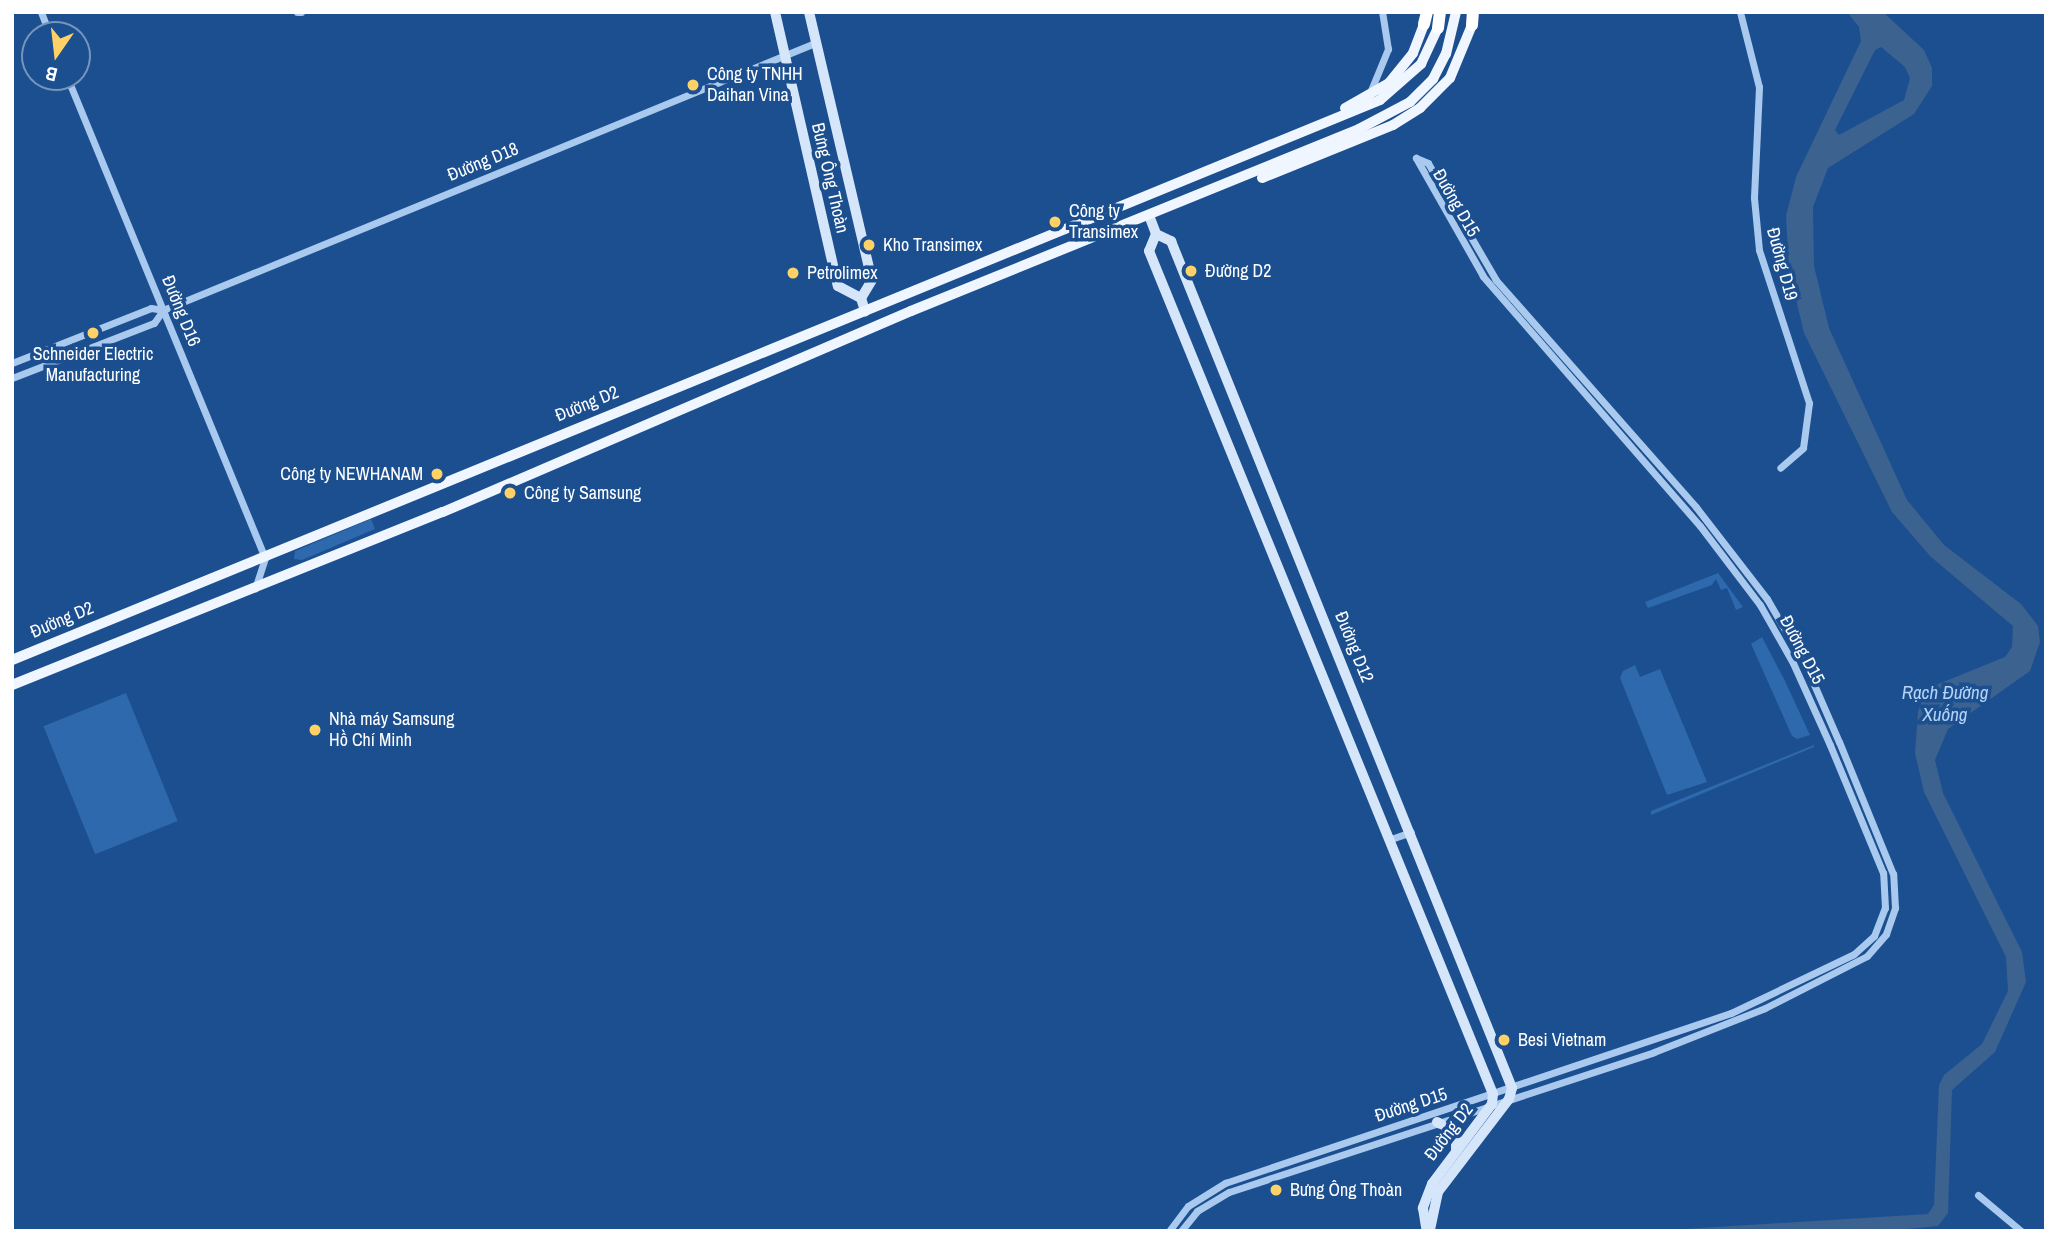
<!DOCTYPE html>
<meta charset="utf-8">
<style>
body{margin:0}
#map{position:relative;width:2058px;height:1243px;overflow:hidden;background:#1b4f8f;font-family:"Archivo Narrow",sans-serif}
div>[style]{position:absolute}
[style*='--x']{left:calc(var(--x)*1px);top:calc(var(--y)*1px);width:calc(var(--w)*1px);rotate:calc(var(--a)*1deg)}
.green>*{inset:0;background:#2e69ad;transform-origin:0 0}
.water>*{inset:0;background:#3c6290}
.street>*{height:7px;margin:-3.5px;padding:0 3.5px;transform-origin:3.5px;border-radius:3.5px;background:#a9c9ee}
.secondary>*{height:10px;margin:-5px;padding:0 5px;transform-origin:5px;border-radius:5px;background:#d6e6fa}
.primary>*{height:10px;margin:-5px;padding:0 5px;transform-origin:5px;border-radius:5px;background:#f0f6ff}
.highway>*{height:12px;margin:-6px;padding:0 6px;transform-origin:6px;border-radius:6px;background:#fff}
.dots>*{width:19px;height:19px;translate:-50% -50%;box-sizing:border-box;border:4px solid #1b4f8f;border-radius:50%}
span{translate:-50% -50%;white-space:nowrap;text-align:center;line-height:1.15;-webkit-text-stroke:7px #1b4f8f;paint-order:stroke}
.poi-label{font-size:18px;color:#fff}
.left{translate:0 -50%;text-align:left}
.right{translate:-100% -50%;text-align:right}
.street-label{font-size:18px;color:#fff}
.water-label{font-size:19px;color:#b5d3f5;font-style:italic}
.frame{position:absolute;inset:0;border:14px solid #fff;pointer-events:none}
.north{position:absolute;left:21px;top:21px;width:70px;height:70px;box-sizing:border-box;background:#1b4f8f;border:2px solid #7695bc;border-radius:50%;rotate:194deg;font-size:19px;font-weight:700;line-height:28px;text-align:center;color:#fff}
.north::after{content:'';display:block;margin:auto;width:24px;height:32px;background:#ffd166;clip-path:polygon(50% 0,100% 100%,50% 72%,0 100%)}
</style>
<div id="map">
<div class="green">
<i style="clip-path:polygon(371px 519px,375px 529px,302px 560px,294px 559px,295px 551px)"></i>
<i style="clip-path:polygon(1718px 573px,1743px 607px,1736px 610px,1727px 588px,1721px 590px,1716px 579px,1712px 585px,1648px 608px,1645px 602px)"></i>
<i style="clip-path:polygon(1762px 637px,1785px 681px,1810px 735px,1797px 739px,1792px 736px,1751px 644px)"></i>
<i style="clip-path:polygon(1635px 665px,1640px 677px,1660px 669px,1707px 782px,1667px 795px,1620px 678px,1623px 671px)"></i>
<i style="left:126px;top:693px;width:138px;height:89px;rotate:68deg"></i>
<i style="clip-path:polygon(1814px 745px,1814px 747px,1651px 815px,1651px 811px)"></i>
</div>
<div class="water">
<i style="clip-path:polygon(evenodd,1847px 12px,1883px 12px,1924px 50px,1932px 68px,1932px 86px,1914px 114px,1828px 168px,1813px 207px,1814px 266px,1829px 328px,1907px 500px,1944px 545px,2021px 604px,2038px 626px,2040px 642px,2030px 671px,1948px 729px,1935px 760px,1943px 793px,2022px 952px,2026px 982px,1995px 1052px,1952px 1090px,1948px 1213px,1938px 1226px,1888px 1231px,1652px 1231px,1928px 1214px,1934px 1205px,1939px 1085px,1944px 1075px,1982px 1044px,2008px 991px,2006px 957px,1924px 792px,1915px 753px,1918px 712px,1926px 689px,2005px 657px,2012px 647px,2013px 626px,1931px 557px,1892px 512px,1804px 333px,1789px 270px,1786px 216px,1796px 177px,1861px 41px,1859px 27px,1847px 12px,1881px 47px,1905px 67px,1910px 78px,1904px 100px,1839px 135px,1835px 130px,1875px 50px,1881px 47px)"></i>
</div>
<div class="street">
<i style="--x:41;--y:12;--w:25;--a:69"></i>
<i style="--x:297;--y:12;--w:4;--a:0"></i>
<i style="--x:1740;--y:12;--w:77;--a:75.8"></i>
<i style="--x:1759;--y:87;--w:111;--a:92.6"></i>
<i style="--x:1754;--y:198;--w:52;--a:84.5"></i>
<i style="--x:1759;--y:250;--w:161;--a:71.9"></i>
<i style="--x:1809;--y:403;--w:45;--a:97.6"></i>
<i style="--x:1803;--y:448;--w:30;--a:139"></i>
<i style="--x:67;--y:77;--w:520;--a:67.63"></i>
<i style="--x:265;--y:558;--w:32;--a:108"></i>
<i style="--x:1369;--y:95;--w:50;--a:-67.6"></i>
<i style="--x:1388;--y:49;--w:37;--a:-99"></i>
<i style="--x:12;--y:363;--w:149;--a:-21.6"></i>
<i style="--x:151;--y:308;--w:12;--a:9"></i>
<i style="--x:12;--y:378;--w:152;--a:-21.2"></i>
<i style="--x:154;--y:323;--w:16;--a:-55"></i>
<i style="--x:163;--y:310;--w:705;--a:-22.27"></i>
<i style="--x:1391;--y:839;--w:21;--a:-19"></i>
<i style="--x:1978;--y:1195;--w:56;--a:39.9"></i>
<i style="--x:1169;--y:1231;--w:31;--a:-53"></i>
<i style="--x:1188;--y:1206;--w:44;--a:-31.9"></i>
<i style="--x:1225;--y:1183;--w:534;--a:-18.57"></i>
<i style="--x:1731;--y:1013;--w:136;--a:-25.6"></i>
<i style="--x:1854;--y:954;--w:27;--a:-42"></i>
<i style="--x:1874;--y:936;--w:30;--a:-69"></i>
<i style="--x:1885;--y:908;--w:35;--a:-93"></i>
<i style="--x:1883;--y:873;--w:139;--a:-112.5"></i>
<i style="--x:1830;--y:745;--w:90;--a:-114.3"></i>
<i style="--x:1793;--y:663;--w:67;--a:-119.6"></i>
<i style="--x:1760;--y:605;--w:99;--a:-127.2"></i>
<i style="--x:1700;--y:526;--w:331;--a:-131"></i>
<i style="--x:1483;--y:276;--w:136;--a:-119.6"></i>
<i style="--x:1181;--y:1231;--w:26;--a:-51"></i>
<i style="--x:1197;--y:1211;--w:37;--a:-31"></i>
<i style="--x:1229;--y:1192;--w:447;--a:-18.2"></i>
<i style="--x:1654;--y:1052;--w:119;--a:-21.6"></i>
<i style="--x:1765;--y:1008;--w:114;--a:-27"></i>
<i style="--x:1867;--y:956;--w:29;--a:-49"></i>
<i style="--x:1886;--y:934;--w:28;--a:-71"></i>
<i style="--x:1895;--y:908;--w:34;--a:-93"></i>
<i style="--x:1893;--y:874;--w:143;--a:-112.2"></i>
<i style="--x:1839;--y:742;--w:83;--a:-113.5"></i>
<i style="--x:1806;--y:666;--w:78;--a:-120.2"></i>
<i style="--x:1767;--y:599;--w:116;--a:-127.7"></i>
<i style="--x:1696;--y:507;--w:303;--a:-131.4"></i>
<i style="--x:1496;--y:280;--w:135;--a:-120.2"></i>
<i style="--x:1428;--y:163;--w:13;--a:-157"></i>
</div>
<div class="secondary">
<i style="--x:775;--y:12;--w:281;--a:77.1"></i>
<i style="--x:838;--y:286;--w:26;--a:28"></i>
<i style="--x:861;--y:298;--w:14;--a:73"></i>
<i style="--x:809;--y:12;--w:275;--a:76.8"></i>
<i style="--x:872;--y:280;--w:21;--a:121"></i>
<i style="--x:1150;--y:218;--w:17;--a:69"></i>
<i style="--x:1156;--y:234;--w:17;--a:25"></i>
<i style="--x:1171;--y:241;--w:913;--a:68.07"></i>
<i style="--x:1512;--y:1088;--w:11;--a:105"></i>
<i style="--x:1509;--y:1099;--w:117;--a:127.4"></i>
<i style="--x:1438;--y:1192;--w:40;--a:102"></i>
<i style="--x:1156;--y:234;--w:18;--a:112"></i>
<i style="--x:1149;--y:251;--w:910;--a:67.8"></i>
<i style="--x:1493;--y:1094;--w:10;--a:96"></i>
<i style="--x:1492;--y:1104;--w:100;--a:126.9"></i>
<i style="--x:1432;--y:1184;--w:26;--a:111"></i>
<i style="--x:1423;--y:1208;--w:20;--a:81"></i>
<i style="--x:1437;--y:1122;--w:21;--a:28"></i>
<i style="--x:1456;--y:1132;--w:17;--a:90"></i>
</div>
<div class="primary">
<i style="--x:1345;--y:108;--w:51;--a:-29.6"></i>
<i style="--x:1389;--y:83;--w:38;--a:-51"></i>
<i style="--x:1413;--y:53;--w:31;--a:-69"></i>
<i style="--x:1262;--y:178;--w:141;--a:-22"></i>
<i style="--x:1393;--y:125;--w:32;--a:-32"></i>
<i style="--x:1420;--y:108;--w:42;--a:-45"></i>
<i style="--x:1450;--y:78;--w:57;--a:-67.5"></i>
<i style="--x:12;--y:660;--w:1478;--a:-22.26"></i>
<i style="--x:1380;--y:100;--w:55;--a:-41.3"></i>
<i style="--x:1421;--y:64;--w:40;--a:-65"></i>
<i style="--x:12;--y:685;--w:464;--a:-21.9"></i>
<i style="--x:443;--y:512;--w:509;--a:-23.24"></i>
<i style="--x:911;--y:311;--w:484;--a:-22.1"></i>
<i style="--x:1359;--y:129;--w:58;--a:-27.9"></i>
<i style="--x:1410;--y:102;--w:33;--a:-45"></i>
<i style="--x:1433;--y:79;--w:28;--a:-63"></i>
<i style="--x:1446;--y:54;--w:43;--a:-76.6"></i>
</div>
<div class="highway">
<i style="--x:1424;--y:24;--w:12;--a:-76"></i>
<i style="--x:1472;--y:25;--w:13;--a:-86"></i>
<i style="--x:1438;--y:28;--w:16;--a:-83"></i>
</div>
<div class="dots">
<i style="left:693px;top:85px;background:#ffd166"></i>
<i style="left:1055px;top:222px;background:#ffd166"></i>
<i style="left:869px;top:245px;background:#ffd166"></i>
<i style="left:1191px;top:271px;background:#ffd166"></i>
<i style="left:793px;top:273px;background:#ffd166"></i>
<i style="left:93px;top:333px;background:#ffd166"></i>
<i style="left:437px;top:474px;background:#ffd166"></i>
<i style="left:510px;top:493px;background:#ffd166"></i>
<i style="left:315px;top:730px;background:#ffd166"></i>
<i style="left:1504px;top:1040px;background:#ffd166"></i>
<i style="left:1276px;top:1190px;background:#ffd166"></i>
</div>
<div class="poi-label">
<span class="left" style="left:707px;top:85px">Công ty TNHH<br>Daihan Vina</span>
<span class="left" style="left:1069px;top:222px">Công ty<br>Transimex</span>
<span class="left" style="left:883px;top:245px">Kho Transimex</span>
<span class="left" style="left:1205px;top:271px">Đường D2</span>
<span class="left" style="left:807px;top:273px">Petrolimex</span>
<span style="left:93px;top:365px">Schneider Electric<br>Manufacturing</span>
<span class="right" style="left:423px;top:474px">Công ty NEWHANAM</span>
<span class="left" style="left:524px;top:493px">Công ty Samsung</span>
<span class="left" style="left:329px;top:730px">Nhà máy Samsung<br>Hồ Chí Minh</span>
<span class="left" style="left:1518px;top:1040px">Besi Vietnam</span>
<span class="left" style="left:1290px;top:1190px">Bưng Ông Thoàn</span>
</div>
<div class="street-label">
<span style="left:483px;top:162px;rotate:-22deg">Đường D18</span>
<span style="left:830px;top:178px;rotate:77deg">Bưng Ông Thoàn</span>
<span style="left:1456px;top:203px;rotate:60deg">Đường D15</span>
<span style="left:1782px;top:264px;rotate:75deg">Đường D19</span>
<span style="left:181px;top:311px;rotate:68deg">Đường D16</span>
<span style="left:587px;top:404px;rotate:-22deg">Đường D2</span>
<span style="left:62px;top:620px;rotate:-23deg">Đường D2</span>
<span style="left:1354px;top:647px;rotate:68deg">Đường D12</span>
<span style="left:1802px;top:650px;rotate:62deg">Đường D15</span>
<span style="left:1411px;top:1105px;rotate:-18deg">Đường D15</span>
<span style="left:1449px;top:1132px;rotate:-52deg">Đường D2</span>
</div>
<div class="water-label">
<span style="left:1945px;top:704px">Rạch Đường<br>Xuống</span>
</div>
<div class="frame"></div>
<div class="north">B</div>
</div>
